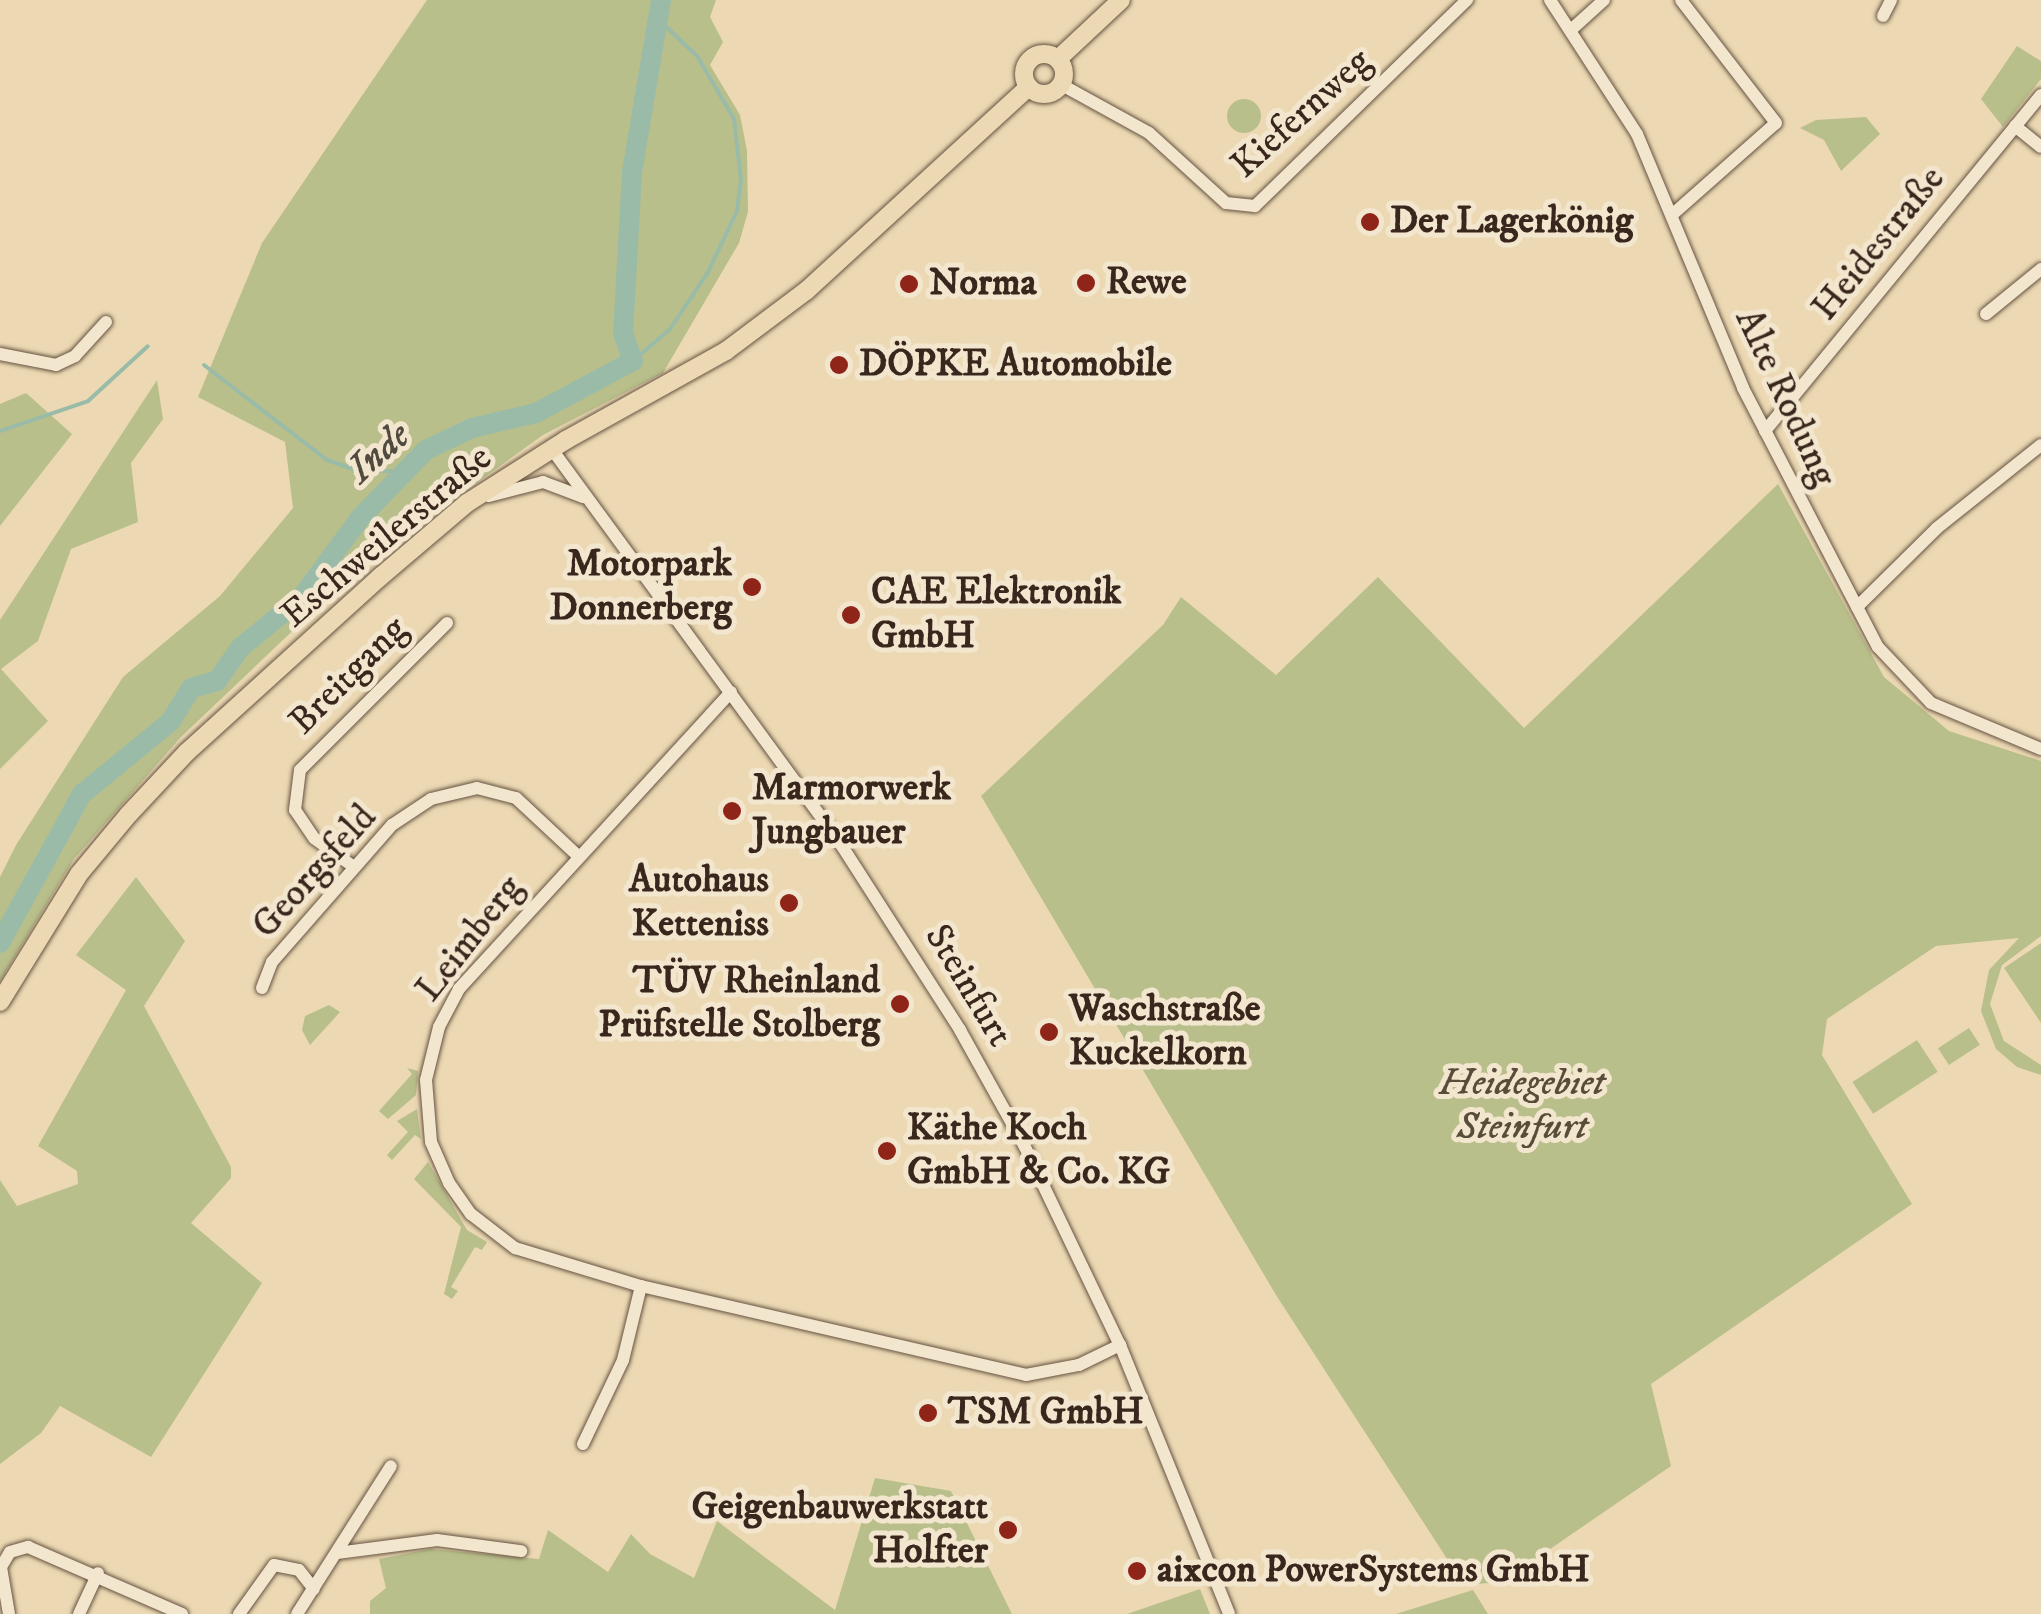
<!DOCTYPE html>
<meta charset="utf-8">
<style>
body{margin:0}
#map{position:relative;width:2041px;height:1614px;overflow:hidden;background:#ecd9b3;font-family:"IM FELL DW Pica",serif}
div>[style]{position:absolute}
[style*='--x']{left:calc(var(--x)*1px);top:calc(var(--y)*1px);width:calc(var(--w)*1px);rotate:calc(var(--a)*1deg)}
.green>*{inset:0;background:#b9bf8b;transform-origin:0 0}
.round{border-radius:50%}
.stream>*{height:4px;margin:-2px;padding:0 2px;transform-origin:2px;border-radius:2px;background:#9abba8}
.river>*{height:20px;margin:-10px;padding:0 10px;transform-origin:10px;border-radius:10px;background:#9abba8}
.roads{filter:drop-shadow(0 0 2px #665342) drop-shadow(0 0 2px #665342)}
.minor>*{height:12px;margin:-6px;padding:0 6px;transform-origin:6px;border-radius:6px;background:#f3e6ce}
.major>*{height:18px;margin:-9px;padding:0 9px;transform-origin:9px;border-radius:9px;background:#ecd9b3}
.major>.ring{margin:-9px;padding:0;box-sizing:content-box;background:none;border:18px solid #ecd9b3;border-radius:50%}
.dots>*{width:28px;height:28px;translate:-50% -50%;box-sizing:border-box;border:5px solid #f3e6ce;border-radius:50%}
span{translate:-50% -50%;white-space:nowrap;text-align:center;line-height:1.15;-webkit-text-stroke:10px #f3e6ce;paint-order:stroke}
.street-label{font-size:38px;color:#39261c}
.poi-label{font-size:38px;color:#39261c;font-weight:700}
.left{translate:0 -50%;text-align:left}
.right{translate:-100% -50%;text-align:right}
.park-label{font-size:38px;color:#594c38;font-style:italic}
.water-label{font-size:40px;color:#514b3f;font-style:italic}
</style>
<div id="map">
<div class="green">
<i style="clip-path:polygon(427px 0,716px 0,710px 17px,723px 42px,710px 65px,740px 115px,747px 151px,748px 212px,739px 243px,663px 373px,543px 435px,363px 564px,181px 737px,74px 859px,0 981px,0 877px,16px 845px,123px 677px,220px 596px,293px 508px,285px 442px,198px 397px,262px 243px)"></i>
<i style="clip-path:polygon(2017px 46px,2041px 61px,2041px 79px,2003px 127px,1981px 99px)"></i>
<i class="round" style="left:1227px;top:99px;width:34px;height:34px"></i>
<i style="clip-path:polygon(1866px 117px,1880px 134px,1841px 171px,1824px 140px,1800px 128px,1816px 120px)"></i>
<i style="clip-path:polygon(157px 380px,163px 419px,131px 463px,138px 522px,71px 549px,38px 641px,1px 669px,48px 721px,0 769px,0 620px)"></i>
<i style="clip-path:polygon(26px 393px,72px 434px,0 526px,0 404px)"></i>
<i style="clip-path:polygon(1778px 484px,1884px 677px,1949px 731px,2041px 761px,2041px 936px,2002px 965px,1990px 1004px,2004px 1041px,2041px 1065px,2041px 1075px,2017px 1067px,1996px 1049px,1981px 1011px,1989px 970px,2019px 938px,1936px 946px,1827px 1019px,1822px 1055px,1912px 1204px,1651px 1384px,1671px 1466px,1502px 1582px,1464px 1585px,1276px 1295px,981px 796px,1163px 625px,1181px 597px,1276px 675px,1378px 577px,1524px 728px)"></i>
<i style="clip-path:polygon(136px 877px,185px 941px,144px 1006px,231px 1167px,231px 1178px,191px 1223px,262px 1283px,151px 1457px,60px 1406px,41px 1433px,0 1464px,0 1180px,17px 1206px,78px 1184px,77px 1171px,38px 1146px,126px 990px,76px 955px)"></i>
<i style="clip-path:polygon(2041px 943px,2041px 1023px,2004px 968px)"></i>
<i style="clip-path:polygon(329px 1005px,340px 1012px,310px 1045px,302px 1030px,305px 1016px)"></i>
<i style="left:1969px;top:1028px;width:20px;height:37px;rotate:57deg"></i>
<i style="left:1917px;top:1040px;width:38px;height:77px;rotate:57deg"></i>
<i style="clip-path:polygon(407px 1068px,418px 1071px,416px 1095px,388px 1119px,379px 1111px,412px 1074px)"></i>
<i style="clip-path:polygon(417px 1109px,421px 1139px,415px 1135px,392px 1160px,387px 1155px,408px 1132px,397px 1121px)"></i>
<i style="clip-path:polygon(428px 1162px,467px 1230px,487px 1242px,482px 1250px,475px 1247px,451px 1287px,458px 1291px,452px 1299px,444px 1294px,461px 1227px,414px 1179px)"></i>
<i style="clip-path:polygon(875px 1478px,951px 1491px,1012px 1614px,370px 1614px,370px 1601px,386px 1588px,379px 1559px,430px 1549px,539px 1559px,548px 1530px,608px 1572px,631px 1534px,650px 1554px,694px 1578px,717px 1521px,835px 1610px)"></i>
<i style="clip-path:polygon(1200px 1589px,1210px 1614px,1127px 1614px)"></i>
<i style="clip-path:polygon(1473px 1590px,1488px 1614px,1396px 1614px)"></i>
</div>
<div class="stream">
<i style="--x:633;--y:361;--w:49;--a:-40.9"></i>
<i style="--x:670;--y:329;--w:66;--a:-56.1"></i>
<i style="--x:707;--y:274;--w:70;--a:-64.5"></i>
<i style="--x:737;--y:211;--w:31;--a:-83"></i>
<i style="--x:741;--y:180;--w:61;--a:-96.5"></i>
<i style="--x:734;--y:119;--w:73;--a:-120.4"></i>
<i style="--x:697;--y:56;--w:48;--a:-136.7"></i>
<i style="--x:204;--y:365;--w:155;--a:37.7"></i>
<i style="--x:327;--y:460;--w:28;--a:19"></i>
<i style="--x:353;--y:469;--w:49;--a:3.5"></i>
<i style="--x:0;--y:431;--w:93;--a:-18.8"></i>
<i style="--x:88;--y:401;--w:81;--a:-42.5"></i>
</div>
<div class="river">
<i style="--x:0;--y:943;--w:170;--a:-61.2"></i>
<i style="--x:82;--y:794;--w:114;--a:-39.3"></i>
<i style="--x:170;--y:722;--w:40;--a:-58"></i>
<i style="--x:191;--y:688;--w:27;--a:-15"></i>
<i style="--x:217;--y:681;--w:40;--a:-55.1"></i>
<i style="--x:240;--y:648;--w:79;--a:-39.3"></i>
<i style="--x:301;--y:598;--w:101;--a:-53.5"></i>
<i style="--x:361;--y:517;--w:93;--a:-45.9"></i>
<i style="--x:426;--y:450;--w:51;--a:-25.6"></i>
<i style="--x:472;--y:428;--w:66;--a:-13.2"></i>
<i style="--x:536;--y:413;--w:110;--a:-28.2"></i>
<i style="--x:633;--y:361;--w:29;--a:-110"></i>
<i style="--x:623;--y:334;--w:162;--a:-86.8"></i>
<i style="--x:632;--y:172;--w:174;--a:-80.4"></i>
</div>
<div class="roads">
<div class="minor">
<i style="--x:1550;--y:0;--w:160;--a:57"></i>
<i style="--x:1637;--y:134;--w:275;--a:67.3"></i>
<i style="--x:1743;--y:388;--w:292;--a:62.5"></i>
<i style="--x:1878;--y:647;--w:77;--a:46.6"></i>
<i style="--x:1931;--y:703;--w:119;--a:22.7"></i>
<i style="--x:1883;--y:16;--w:18;--a:-63"></i>
<i style="--x:1572;--y:29;--w:43;--a:-42.2"></i>
<i style="--x:1062;--y:85;--w:99;--a:28.9"></i>
<i style="--x:1149;--y:133;--w:104;--a:42.3"></i>
<i style="--x:1226;--y:203;--w:29;--a:6"></i>
<i style="--x:1255;--y:206;--w:296;--a:-44.2"></i>
<i style="--x:2015;--y:126;--w:33;--a:39"></i>
<i style="--x:1673;--y:214;--w:137;--a:-41.5"></i>
<i style="--x:1776;--y:123;--w:155;--a:-127.7"></i>
<i style="--x:1986;--y:314;--w:71;--a:-39.3"></i>
<i style="--x:0;--y:354;--w:57;--a:11.1"></i>
<i style="--x:56;--y:365;--w:21;--a:-25"></i>
<i style="--x:75;--y:356;--w:46;--a:-47.6"></i>
<i style="--x:1765;--y:431;--w:435;--a:-50.6"></i>
<i style="--x:551;--y:448;--w:493;--a:53.8"></i>
<i style="--x:842;--y:846;--w:219;--a:57.3"></i>
<i style="--x:960;--y:1030;--w:132;--a:60.9"></i>
<i style="--x:1024;--y:1145;--w:222;--a:64.4"></i>
<i style="--x:1120;--y:1345;--w:290;--a:67.9"></i>
<i style="--x:489;--y:496;--w:56;--a:-14.5"></i>
<i style="--x:543;--y:482;--w:43;--a:20.6"></i>
<i style="--x:1857;--y:607;--w:112;--a:-44.6"></i>
<i style="--x:1937;--y:528;--w:133;--a:-38.6"></i>
<i style="--x:731;--y:692;--w:403;--a:132.5"></i>
<i style="--x:459;--y:989;--w:43;--a:117.8"></i>
<i style="--x:439;--y:1027;--w:55;--a:103.8"></i>
<i style="--x:426;--y:1080;--w:62;--a:85.4"></i>
<i style="--x:431;--y:1142;--w:45;--a:66.3"></i>
<i style="--x:449;--y:1183;--w:38;--a:55"></i>
<i style="--x:471;--y:1214;--w:56;--a:37.7"></i>
<i style="--x:515;--y:1248;--w:132;--a:16.8"></i>
<i style="--x:641;--y:1286;--w:395;--a:13"></i>
<i style="--x:1026;--y:1375;--w:54;--a:-10.7"></i>
<i style="--x:1079;--y:1365;--w:46;--a:-26"></i>
<i style="--x:354;--y:867;--w:49;--a:-144.1"></i>
<i style="--x:314;--y:838;--w:34;--a:-124"></i>
<i style="--x:295;--y:810;--w:40;--a:-82.9"></i>
<i style="--x:300;--y:770;--w:208;--a:-45"></i>
<i style="--x:262;--y:988;--w:28;--a:-69"></i>
<i style="--x:272;--y:962;--w:182;--a:-48.8"></i>
<i style="--x:392;--y:825;--w:47;--a:-33.7"></i>
<i style="--x:431;--y:799;--w:47;--a:-13.4"></i>
<i style="--x:477;--y:788;--w:40;--a:14.4"></i>
<i style="--x:516;--y:798;--w:83;--a:43.1"></i>
<i style="--x:583;--y:1444;--w:93;--a:-64.5"></i>
<i style="--x:623;--y:1360;--w:76;--a:-76.3"></i>
<i style="--x:337;--y:1553;--w:101;--a:-7.4"></i>
<i style="--x:437;--y:1540;--w:85;--a:7.5"></i>
<i style="--x:9;--y:1614;--w:48;--a:-99.7"></i>
<i style="--x:1;--y:1567;--w:17;--a:-59"></i>
<i style="--x:10;--y:1552;--w:19;--a:-16"></i>
<i style="--x:28;--y:1547;--w:168;--a:23.5"></i>
<i style="--x:79;--y:1614;--w:45;--a:-65.1"></i>
<i style="--x:239;--y:1614;--w:60;--a:-54.5"></i>
<i style="--x:274;--y:1565;--w:25;--a:11"></i>
<i style="--x:299;--y:1570;--w:24;--a:52"></i>
<i style="--x:297;--y:1614;--w:175;--a:-57.6"></i>
</div>
<div class="major">
<i class="ring" style="left:1024px;top:54px;width:22px;height:22px"></i>
<i style="--x:1058;--y:59;--w:86;--a:-43.1"></i>
<i style="--x:0;--y:1002;--w:150;--a:-58.3"></i>
<i style="--x:79;--y:874;--w:78;--a:-50.2"></i>
<i style="--x:129;--y:814;--w:85;--a:-46.9"></i>
<i style="--x:187;--y:752;--w:261;--a:-42.2"></i>
<i style="--x:380;--y:577;--w:114;--a:-40.4"></i>
<i style="--x:467;--y:503;--w:117;--a:-32.5"></i>
<i style="--x:566;--y:440;--w:183;--a:-29.1"></i>
<i style="--x:726;--y:351;--w:100;--a:-36.9"></i>
<i style="--x:806;--y:291;--w:302;--a:-42.5"></i>
</div>
</div>
<div class="dots">
<i style="left:1370px;top:222px;background:#8f2418"></i>
<i style="left:1086px;top:283px;background:#8f2418"></i>
<i style="left:909px;top:284px;background:#8f2418"></i>
<i style="left:839px;top:365px;background:#8f2418"></i>
<i style="left:752px;top:587px;background:#8f2418"></i>
<i style="left:851px;top:615px;background:#8f2418"></i>
<i style="left:732px;top:811px;background:#8f2418"></i>
<i style="left:789px;top:903px;background:#8f2418"></i>
<i style="left:900px;top:1004px;background:#8f2418"></i>
<i style="left:1049px;top:1032px;background:#8f2418"></i>
<i style="left:887px;top:1151px;background:#8f2418"></i>
<i style="left:928px;top:1413px;background:#8f2418"></i>
<i style="left:1008px;top:1530px;background:#8f2418"></i>
<i style="left:1137px;top:1571px;background:#8f2418"></i>
</div>
<div class="street-label">
<span style="left:1302px;top:114px;rotate:-42deg">Kiefernweg</span>
<span style="left:1879px;top:244px;rotate:-51deg">Heidestraße</span>
<span style="left:1785px;top:398px;rotate:65deg">Alte Rodung</span>
<span style="left:387px;top:537px;rotate:-40deg">Eschweilerstraße</span>
<span style="left:349px;top:676px;rotate:-45deg">Breitgang</span>
<span style="left:315px;top:872px;rotate:-48deg">Georgsfeld</span>
<span style="left:470px;top:939px;rotate:-52deg">Leimberg</span>
<span style="left:968px;top:986px;rotate:59deg">Steinfurt</span>
</div>
<div class="poi-label">
<span class="left" style="left:1390px;top:222px">Der Lagerkönig</span>
<span class="left" style="left:1106px;top:283px">Rewe</span>
<span class="left" style="left:929px;top:284px">Norma</span>
<span class="left" style="left:859px;top:365px">DÖPKE Automobile</span>
<span class="right" style="left:732px;top:587px">Motorpark<br>Donnerberg</span>
<span class="left" style="left:871px;top:615px">CAE Elektronik<br>GmbH</span>
<span class="left" style="left:752px;top:811px">Marmorwerk<br>Jungbauer</span>
<span class="right" style="left:769px;top:903px">Autohaus<br>Ketteniss</span>
<span class="right" style="left:880px;top:1004px">TÜV Rheinland<br>Prüfstelle Stolberg</span>
<span class="left" style="left:1069px;top:1032px">Waschstraße<br>Kuckelkorn</span>
<span class="left" style="left:907px;top:1151px">Käthe Koch<br>GmbH &amp; Co. KG</span>
<span class="left" style="left:948px;top:1413px">TSM GmbH</span>
<span class="right" style="left:988px;top:1530px">Geigenbauwerkstatt<br>Holfter</span>
<span class="left" style="left:1157px;top:1571px">aixcon PowerSystems GmbH</span>
</div>
<div class="park-label">
<span style="left:1522px;top:1106px">Heidegebiet<br>Steinfurt</span>
</div>
<div class="water-label">
<span style="left:379px;top:453px;rotate:-42deg">Inde</span>
</div>
</div>
